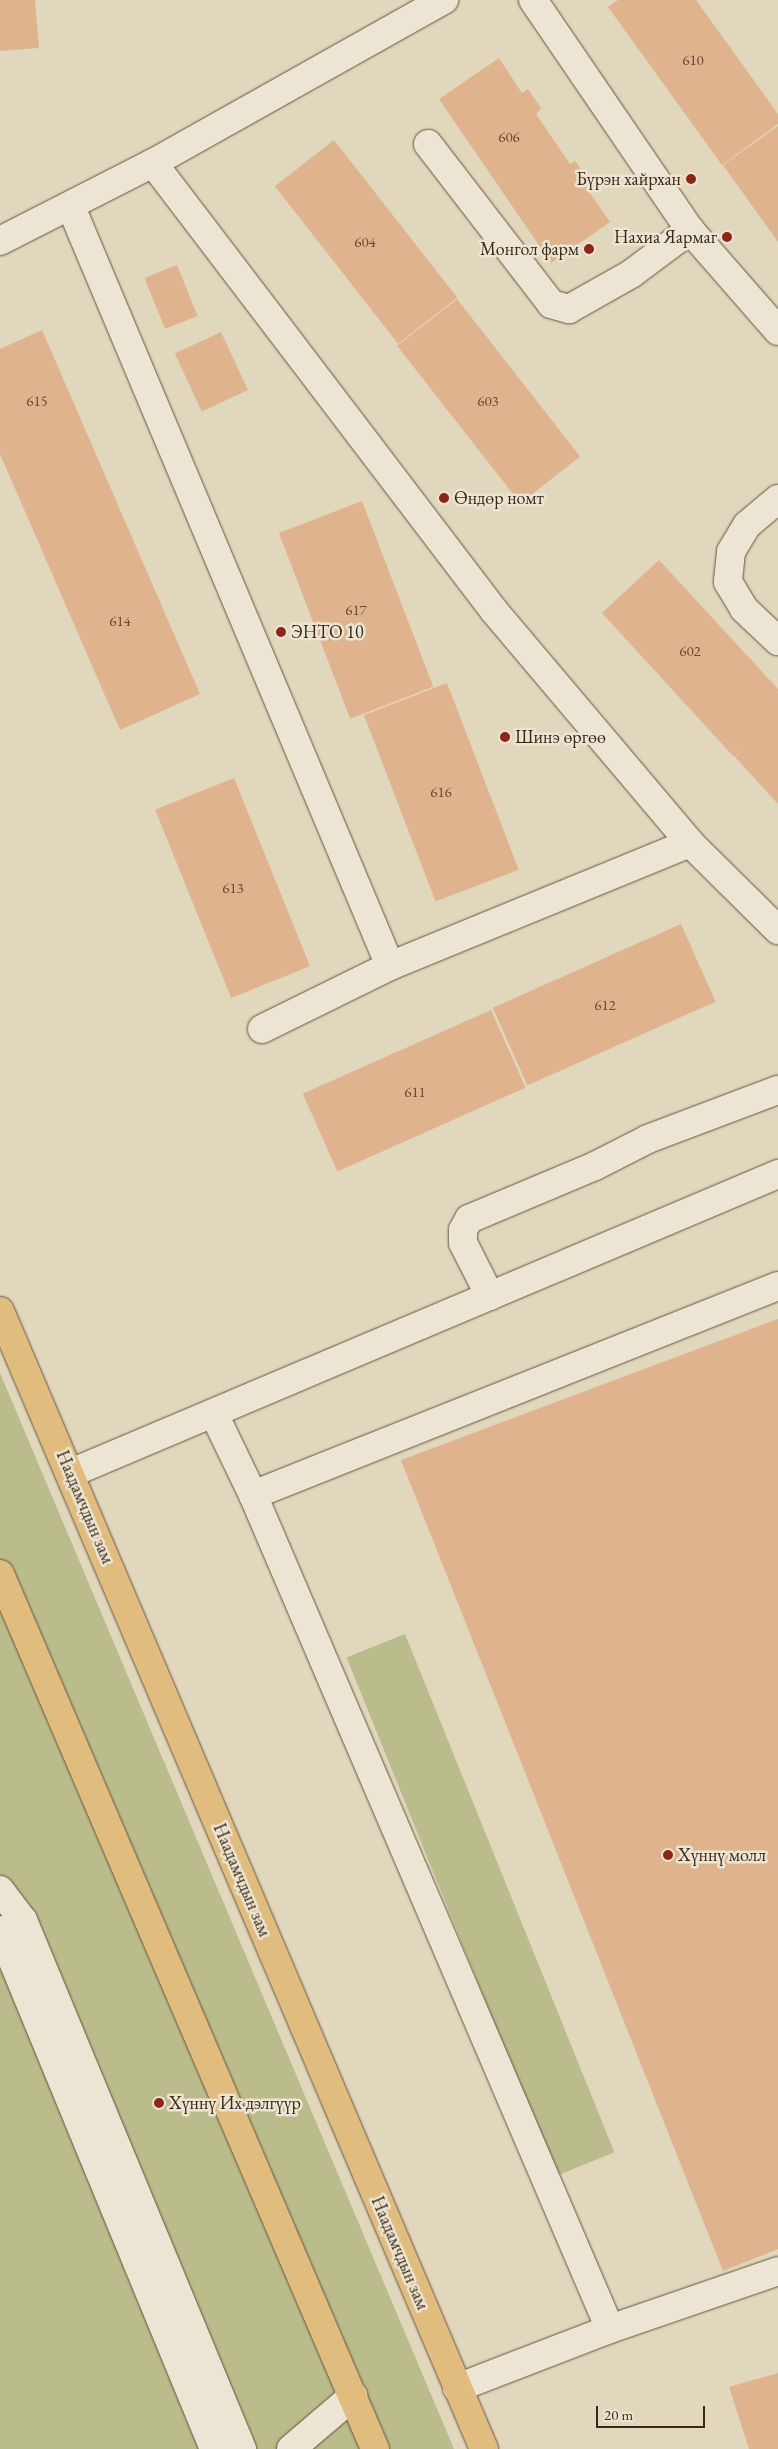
<!DOCTYPE html>
<meta charset="utf-8">
<style>
body{margin:0}
#map{position:relative;width:778px;height:2449px;overflow:hidden;background:#e1d7bc;font-family:"EB Garamond",serif}
div>[style]{position:absolute}
[style*='--x']{left:calc(var(--x)*1px);top:calc(var(--y)*1px);width:calc(var(--w)*1px);rotate:calc(var(--a)*1deg)}
.green>*{inset:0;background:#bbbc8b;transform-origin:0 0}
.building>*{inset:0;background:#e0b38f;transform-origin:0 0}
.roads{filter:drop-shadow(0 0 1px #65533f) drop-shadow(0 0 1px #65533f)}
.minor>*{height:28px;margin:-14px;padding:0 14px;transform-origin:14px;border-radius:14px;background:#ece5d3}
.highway>*{height:28px;margin:-14px;padding:0 14px;transform-origin:14px;border-radius:14px;background:#e0bc7e}
.dots>*{width:14px;height:14px;translate:-50% -50%;box-sizing:border-box;border:2px solid #ece5d3;border-radius:50%}
span{translate:-50% -50%;white-space:nowrap;text-align:center;line-height:1.15;-webkit-text-stroke:5px #ece5d3;paint-order:stroke}
.number-label{font-size:15px;color:#654a34}
.number-label span{-webkit-text-stroke-width:0}
.poi-label{font-size:18px;color:#3c2715}
.right{translate:-100% -50%;text-align:right}
.left{translate:0 -50%;text-align:left}
.street-label{font-size:18px;color:#3c2715}
.scale{position:absolute;left:596px;top:2406px;width:109px;height:22px;box-sizing:border-box;border:2px solid #3c2715;border-top:0;padding-left:6px;font-size:15px;line-height:18px;white-space:nowrap;color:#3c2715;-webkit-text-stroke:4px #ece5d3;paint-order:stroke}
</style>
<div id="map">
<div class="green">
<i style="clip-path:polygon(0 1373px,454px 2449px,0 2449px)"></i>
<i style="left:405px;top:1634px;width:559px;height:63px;rotate:68deg"></i>
</div>
<div class="building">
<i style="clip-path:polygon(0 0,35px 0,39px 48px,0 51px)"></i>
<i style="clip-path:polygon(618px 0,696px 0,778px 114px,778px 124px,722px 165px,608px 7px)"></i>
<i style="clip-path:polygon(499px 58px,522px 93px,528px 89px,541px 108px,536px 114px,570px 164px,575px 161px,588px 179px,583px 183px,610px 222px,551px 263px,439px 99px)"></i>
<i style="clip-path:polygon(778px 126px,778px 242px,723px 165px)"></i>
<i style="left:334px;top:140px;width:200px;height:75px;rotate:52deg"></i>
<i style="left:177px;top:265px;width:55px;height:35px;rotate:68deg"></i>
<i style="left:457px;top:299px;width:200px;height:76px;rotate:52deg"></i>
<i style="clip-path:polygon(42px 330px,200px 694px,120px 730px,0 454px,0 349px)"></i>
<i style="left:221px;top:332px;width:64px;height:51px;rotate:65deg"></i>
<i style="left:362px;top:501px;width:199px;height:89px;rotate:69deg"></i>
<i style="clip-path:polygon(659px 560px,778px 689px,778px 804px,735px 757px,746px 748px,734px 757px,602px 613px)"></i>
<i style="left:447px;top:683px;width:200px;height:89px;rotate:69deg"></i>
<i style="left:234px;top:778px;width:203px;height:85px;rotate:68deg"></i>
<i style="left:681px;top:924px;width:85px;height:206px;rotate:66deg"></i>
<i style="left:491px;top:1010px;width:85px;height:206px;rotate:66deg"></i>
<i style="clip-path:polygon(778px 1319px,778px 2249px,723px 2271px,401px 1460px)"></i>
<i style="clip-path:polygon(778px 2373px,778px 2449px,749px 2449px,729px 2387px)"></i>
</div>
<div class="roads">
<div class="minor">
<i style="--x:533;--y:0;--w:278;--a:55.7"></i>
<i style="--x:690;--y:230;--w:134;--a:48.9"></i>
<i style="--x:428;--y:144;--w:202;--a:52.4"></i>
<i style="--x:551;--y:304;--w:19;--a:16"></i>
<i style="--x:569;--y:309;--w:71;--a:-29.4"></i>
<i style="--x:631;--y:274;--w:74;--a:-36.7"></i>
<i style="--x:153;--y:163;--w:564;--a:52.7"></i>
<i style="--x:495;--y:612;--w:302;--a:49.8"></i>
<i style="--x:690;--y:843;--w:124;--a:44.7"></i>
<i style="--x:71;--y:207;--w:823;--a:67.2"></i>
<i style="--x:0;--y:241;--w:172;--a:-27"></i>
<i style="--x:153;--y:163;--w:334;--a:-29.3"></i>
<i style="--x:778;--y:499;--w:40;--a:140"></i>
<i style="--x:747;--y:525;--w:31;--a:121"></i>
<i style="--x:731;--y:552;--w:30;--a:96"></i>
<i style="--x:728;--y:582;--w:31;--a:59"></i>
<i style="--x:744;--y:609;--w:47;--a:43.3"></i>
<i style="--x:262;--y:1029;--w:143;--a:-26.2"></i>
<i style="--x:390;--y:966;--w:324;--a:-22.3"></i>
<i style="--x:490;--y:1296;--w:59;--a:-117"></i>
<i style="--x:463;--y:1243;--w:13;--a:-90"></i>
<i style="--x:463;--y:1230;--w:13;--a:-61"></i>
<i style="--x:469;--y:1219;--w:137;--a:-22.8"></i>
<i style="--x:595;--y:1166;--w:59;--a:-27"></i>
<i style="--x:648;--y:1139;--w:139;--a:-20.7"></i>
<i style="--x:214;--y:1414;--w:90;--a:64.3"></i>
<i style="--x:253;--y:1495;--w:907;--a:66.83"></i>
<i style="--x:71;--y:1473;--w:768;--a:-22.92"></i>
<i style="--x:253;--y:1495;--w:565;--a:-21.71"></i>
<i style="--x:0;--y:1890;--w:38;--a:53"></i>
<i style="--x:23;--y:1920;--w:573;--a:67.51"></i>
<i style="--x:0;--y:1930;--w:561;--a:67.59"></i>
<i style="--x:457;--y:2388;--w:164;--a:-21.1"></i>
<i style="--x:610;--y:2329;--w:178;--a:-19"></i>
<i style="--x:291;--y:2449;--w:82;--a:-40.5"></i>
</div>
<div class="highway">
<i style="--x:0;--y:1311;--w:1237;--a:66.96"></i>
<i style="--x:0;--y:1574;--w:952;--a:66.8"></i>
</div>
</div>
<div class="dots">
<i style="left:691px;top:179px;background:#8f2418"></i>
<i style="left:727px;top:237px;background:#8f2418"></i>
<i style="left:589px;top:249px;background:#8f2418"></i>
<i style="left:444px;top:498px;background:#8f2418"></i>
<i style="left:281px;top:632px;background:#8f2418"></i>
<i style="left:505px;top:737px;background:#8f2418"></i>
<i style="left:668px;top:1855px;background:#8f2418"></i>
<i style="left:159px;top:2103px;background:#8f2418"></i>
</div>
<div class="number-label">
<span style="left:693px;top:60px">610</span>
<span style="left:509px;top:137px">606</span>
<span style="left:365px;top:242px">604</span>
<span style="left:37px;top:401px">615</span>
<span style="left:488px;top:401px">603</span>
<span style="left:356px;top:610px">617</span>
<span style="left:120px;top:621px">614</span>
<span style="left:690px;top:651px">602</span>
<span style="left:441px;top:792px">616</span>
<span style="left:233px;top:888px">613</span>
<span style="left:605px;top:1005px">612</span>
<span style="left:415px;top:1092px">611</span>
</div>
<div class="poi-label">
<span class="right" style="left:681px;top:179px">Бүрэн хайрхан</span>
<span class="right" style="left:717px;top:237px">Нахиа Яармаг</span>
<span class="right" style="left:579px;top:249px">Монгол фарм</span>
<span class="left" style="left:454px;top:498px">Өндөр номт</span>
<span class="left" style="left:291px;top:632px">ЭНТО 10</span>
<span class="left" style="left:515px;top:737px">Шинэ өргөө</span>
<span class="left" style="left:678px;top:1855px">Хүннү молл</span>
<span class="left" style="left:169px;top:2103px">Хүннү Их дэлгүүр</span>
</div>
<div class="street-label">
<span style="left:85px;top:1507px;rotate:67deg">Наадамчдын зам</span>
<span style="left:242px;top:1880px;rotate:67deg">Наадамчдын зам</span>
<span style="left:400px;top:2253px;rotate:67deg">Наадамчдын зам</span>
</div>
<div class="scale">20 m</div>
</div>
